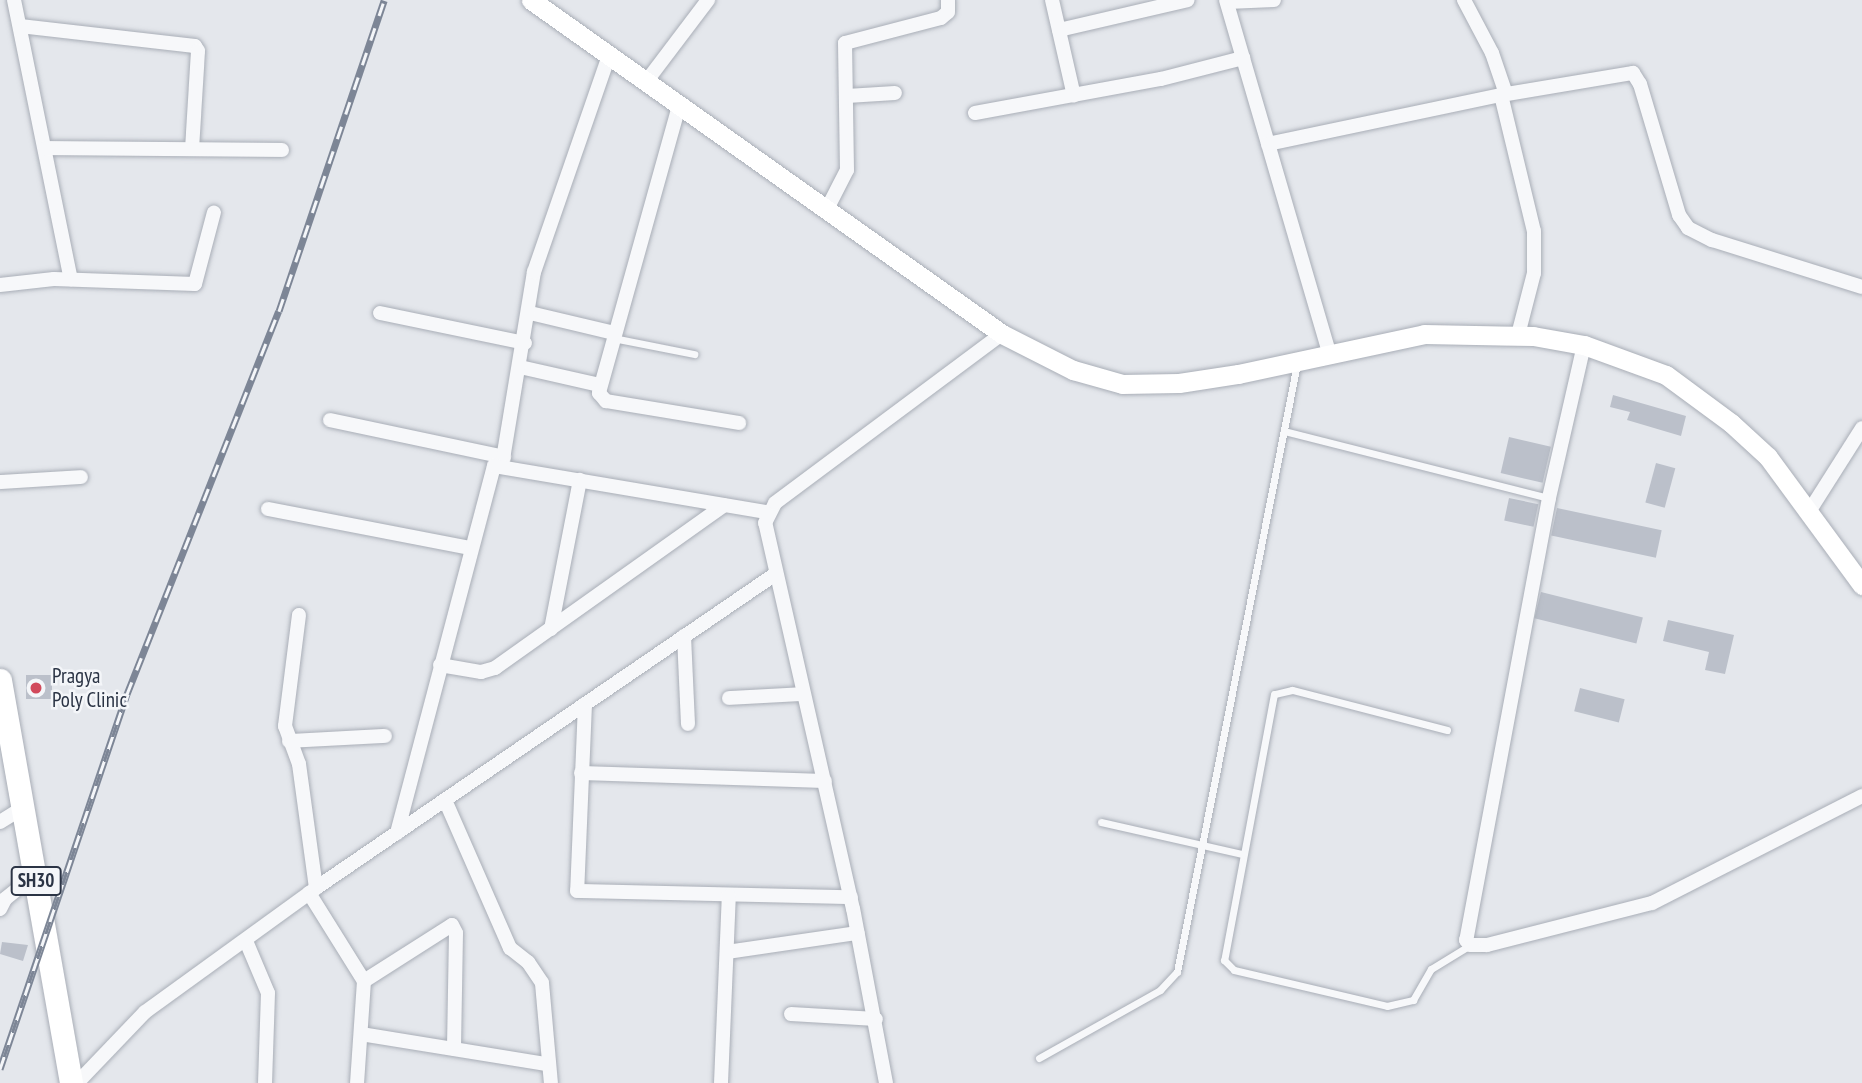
<!DOCTYPE html>
<style>
body{margin:0}
#map{position:relative;width:1862px;height:1083px;overflow:hidden;background:#e4e7ec;font-family:"PT Sans Narrow",sans-serif}
div>[style]{position:absolute}
[style*='--x']{left:calc(var(--x)*1px);top:calc(var(--y)*1px);width:calc(var(--w)*1px);rotate:calc(var(--a)*1deg)}
.building>*{inset:0;background:#bbc0ca;transform-origin:0 0}
.roads{filter:drop-shadow(0 0 2px #a9aeb7) drop-shadow(0 0 2px #a9aeb7)}
.lane>*{height:7px;margin:-3.5px;padding:0 3.5px;transform-origin:3.5px;border-radius:3.5px;background:#f7f8fa}
.street>*{height:14px;margin:-7px;padding:0 7px;transform-origin:7px;border-radius:7px;background:#f7f8fa}
.secondary>*{height:19px;margin:-9.5px;padding:0 9.5px;transform-origin:9.5px;border-radius:9.5px;background:#fff}
.primary>*{height:23px;margin:-11.5px;padding:0 11.5px;transform-origin:11.5px;border-radius:11.5px;background:#fff}
.rail>*{height:7px;margin-top:-3.5px;transform-origin:0;background:repeating-linear-gradient(90deg,#f4f6f9 0 13px,#7d8696 0 26px);box-sizing:border-box;border-block:2px solid #7d8696}
.dots>*{width:19px;height:19px;translate:-50% -50%;box-sizing:border-box;border:4px solid #f4f6f9;border-radius:50%}
span{translate:-50% -50%;white-space:nowrap;text-align:center;line-height:1.15;-webkit-text-stroke:5px #f4f6f9;paint-order:stroke}
.shield-label span{padding:2px 5px;background:#f4f6f9;border:2px solid;border-radius:5px;-webkit-text-stroke-width:0}
.shield-label{font-size:19px;color:#2b3445;font-weight:700}
.poi-label{font-size:21px;color:#2b3445}
.left{translate:0 -50%;text-align:left}
</style>
<div id="map">
<div class="building">
<i style="clip-path:polygon(1613px 395px,1686px 416px,1681px 436px,1627px 420px,1630px 412px,1610px 407px)"></i>
<i style="left:1509px;top:437px;width:43px;height:37px;rotate:13deg"></i>
<i style="left:1656px;top:463px;width:20px;height:41px;rotate:15deg"></i>
<i style="left:1509px;top:498px;width:30px;height:23px;rotate:12deg"></i>
<i style="left:1557px;top:508px;width:107px;height:28px;rotate:12deg"></i>
<i style="left:1541px;top:592px;width:105px;height:27px;rotate:14deg"></i>
<i style="clip-path:polygon(1668px 620px,1734px 635px,1725px 674px,1705px 670px,1709px 652px,1663px 641px)"></i>
<i style="left:26px;top:675px;width:26px;height:24px"></i>
<i style="left:1580px;top:688px;width:46px;height:24px;rotate:14deg"></i>
<i style="clip-path:polygon(2px 942px,28px 945px,23px 961px,0 954px)"></i>
</div>
<div class="roads">
<div class="lane">
<i style="--x:613;--y:338;--w:83;--a:11.2"></i>
<i style="--x:1284;--y:431;--w:273;--a:14.2"></i>
<i style="--x:1447;--y:730;--w:160;--a:-165.5"></i>
<i style="--x:1292;--y:690;--w:18;--a:167"></i>
<i style="--x:1274;--y:694;--w:271;--a:100.6"></i>
<i style="--x:1224;--y:960;--w:14;--a:45"></i>
<i style="--x:1234;--y:970;--w:157;--a:13.2"></i>
<i style="--x:1387;--y:1006;--w:27;--a:-13"></i>
<i style="--x:1413;--y:1000;--w:36;--a:-60"></i>
<i style="--x:1431;--y:969;--w:46;--a:-31.6"></i>
<i style="--x:1101;--y:822;--w:145;--a:12.8"></i>
<i style="--x:1039;--y:1058;--w:139;--a:-29.3"></i>
<i style="--x:1160;--y:990;--w:25;--a:-47"></i>
<i style="--x:1177;--y:972;--w:620;--a:-78.84"></i>
</div>
<div class="street">
<i style="--x:14;--y:0;--w:285;--a:78.5"></i>
<i style="--x:1052;--y:0;--w:98;--a:77.1"></i>
<i style="--x:1226;--y:0;--w:368;--a:73.7"></i>
<i style="--x:1464;--y:0;--w:60;--a:62.2"></i>
<i style="--x:1492;--y:53;--w:43;--a:71.1"></i>
<i style="--x:1227;--y:2;--w:47;--a:-2.4"></i>
<i style="--x:20;--y:26;--w:176;--a:6.5"></i>
<i style="--x:195;--y:46;--w:6;--a:59"></i>
<i style="--x:198;--y:51;--w:98;--a:93.5"></i>
<i style="--x:1059;--y:30;--w:132;--a:-13.1"></i>
<i style="--x:646;--y:82;--w:103;--a:-52.9"></i>
<i style="--x:1501;--y:95;--w:140;--a:76.4"></i>
<i style="--x:1534;--y:231;--w:42;--a:90"></i>
<i style="--x:1534;--y:273;--w:64;--a:104.5"></i>
<i style="--x:847;--y:96;--w:48;--a:-3.6"></i>
<i style="--x:679;--y:106;--w:298;--a:105.6"></i>
<i style="--x:599;--y:393;--w:11;--a:49"></i>
<i style="--x:606;--y:401;--w:135;--a:9.4"></i>
<i style="--x:975;--y:113;--w:189;--a:-10.4"></i>
<i style="--x:1161;--y:79;--w:85;--a:-14.4"></i>
<i style="--x:1268;--y:144;--w:238;--a:-11.9"></i>
<i style="--x:1501;--y:95;--w:134;--a:-9.5"></i>
<i style="--x:1633;--y:73;--w:13;--a:58"></i>
<i style="--x:1640;--y:84;--w:137;--a:73.4"></i>
<i style="--x:1679;--y:215;--w:16;--a:55"></i>
<i style="--x:1688;--y:228;--w:27;--a:27"></i>
<i style="--x:1712;--y:240;--w:157;--a:17.4"></i>
<i style="--x:46;--y:148;--w:236;--a:0.5"></i>
<i style="--x:826;--y:211;--w:46;--a:-62.9"></i>
<i style="--x:847;--y:170;--w:127;--a:-90.9"></i>
<i style="--x:845;--y:43;--w:99;--a:-14.6"></i>
<i style="--x:941;--y:18;--w:9;--a:-41"></i>
<i style="--x:948;--y:12;--w:12;--a:-90"></i>
<i style="--x:0;--y:285;--w:54;--a:-6.3"></i>
<i style="--x:54;--y:279;--w:141;--a:2"></i>
<i style="--x:195;--y:284;--w:74;--a:-75.2"></i>
<i style="--x:380;--y:313;--w:148;--a:11.7"></i>
<i style="--x:530;--y:313;--w:86;--a:13.4"></i>
<i style="--x:1584;--y:345;--w:157;--a:102.9"></i>
<i style="--x:1549;--y:498;--w:450;--a:100.6"></i>
<i style="--x:1466;--y:940;--w:6;--a:51"></i>
<i style="--x:1470;--y:945;--w:17;--a:0"></i>
<i style="--x:1487;--y:945;--w:170;--a:-14.3"></i>
<i style="--x:1652;--y:903;--w:236;--a:-27"></i>
<i style="--x:520;--y:367;--w:81;--a:12.8"></i>
<i style="--x:330;--y:420;--w:178;--a:12"></i>
<i style="--x:502;--y:465;--w:196;--a:-80.6"></i>
<i style="--x:534;--y:272;--w:229;--a:-70.9"></i>
<i style="--x:0;--y:482;--w:81;--a:-3.5"></i>
<i style="--x:268;--y:509;--w:206;--a:10.9"></i>
<i style="--x:1810;--y:510;--w:97;--a:-57.6"></i>
<i style="--x:299;--y:615;--w:112;--a:97.2"></i>
<i style="--x:285;--y:726;--w:40;--a:69.8"></i>
<i style="--x:299;--y:764;--w:125;--a:82.2"></i>
<i style="--x:551;--y:629;--w:152;--a:-79"></i>
<i style="--x:684;--y:636;--w:88;--a:87.4"></i>
<i style="--x:440;--y:665;--w:42;--a:9.7"></i>
<i style="--x:481;--y:672;--w:15;--a:-16"></i>
<i style="--x:495;--y:668;--w:281;--a:-35.4"></i>
<i style="--x:729;--y:698;--w:74;--a:-3.1"></i>
<i style="--x:585;--y:704;--w:187;--a:92.4"></i>
<i style="--x:577;--y:891;--w:274;--a:1.3"></i>
<i style="--x:289;--y:741;--w:96;--a:-3"></i>
<i style="--x:581;--y:773;--w:244;--a:1.9"></i>
<i style="--x:445;--y:800;--w:162;--a:66.3"></i>
<i style="--x:510;--y:948;--w:23;--a:38"></i>
<i style="--x:528;--y:962;--w:25;--a:56"></i>
<i style="--x:542;--y:983;--w:100;--a:84.9"></i>
<i style="--x:0;--y:822;--w:26;--a:-32"></i>
<i style="--x:397;--y:833;--w:380;--a:-75.2"></i>
<i style="--x:494;--y:466;--w:277;--a:9.6"></i>
<i style="--x:309;--y:893;--w:104;--a:58"></i>
<i style="--x:364;--y:981;--w:102;--a:93.9"></i>
<i style="--x:0;--y:909;--w:11;--a:-63"></i>
<i style="--x:5;--y:899;--w:38;--a:-39"></i>
<i style="--x:246;--y:941;--w:56;--a:67.1"></i>
<i style="--x:268;--y:993;--w:90;--a:91.9"></i>
<i style="--x:727;--y:952;--w:132;--a:-8.3"></i>
<i style="--x:364;--y:981;--w:104;--a:-32.5"></i>
<i style="--x:452;--y:925;--w:9;--a:63"></i>
<i style="--x:456;--y:933;--w:116;--a:91"></i>
<i style="--x:791;--y:1014;--w:85;--a:3.4"></i>
<i style="--x:361;--y:1034;--w:188;--a:9.2"></i>
<i style="--x:77;--y:1083;--w:98;--a:-46.2"></i>
<i style="--x:145;--y:1012;--w:211;--a:-35.9"></i>
<i style="--x:316;--y:888;--w:555;--a:-34.35"></i>
<i style="--x:721;--y:1083;--w:187;--a:-87.6"></i>
<i style="--x:886;--y:1083;--w:177;--a:-100.7"></i>
<i style="--x:853;--y:909;--w:396;--a:-102.8"></i>
<i style="--x:765;--y:523;--w:22;--a:-63"></i>
<i style="--x:775;--y:503;--w:283;--a:-36.7"></i>
</div>
<div class="secondary">
<i style="--x:531;--y:0;--w:577;--a:35.34"></i>
<i style="--x:1002;--y:334;--w:80;--a:26.9"></i>
<i style="--x:1073;--y:370;--w:51;--a:15.9"></i>
<i style="--x:1122;--y:384;--w:57;--a:-1"></i>
<i style="--x:1179;--y:383;--w:60;--a:-8.7"></i>
<i style="--x:1238;--y:374;--w:190;--a:-12.1"></i>
<i style="--x:1424;--y:334;--w:109;--a:1.1"></i>
<i style="--x:1533;--y:336;--w:52;--a:10"></i>
<i style="--x:1584;--y:345;--w:87;--a:20.1"></i>
<i style="--x:1666;--y:375;--w:81;--a:36.4"></i>
<i style="--x:1731;--y:423;--w:50;--a:42.6"></i>
<i style="--x:1768;--y:457;--w:159;--a:53.7"></i>
</div>
<div class="primary">
<i style="--x:0;--y:680;--w:409;--a:80"></i>
</div>
</div>
<div class="rail">
<i style="--x:0;--y:1069;--w:396;--a:-71.3"></i>
<i style="--x:127;--y:694;--w:412;--a:-68.4"></i>
<i style="--x:279;--y:311;--w:328;--a:-71.3"></i>
</div>
<div class="dots">
<i style="left:36px;top:688px;background:#d1495b"></i>
</div>
<div class="shield-label">
<span style="left:36px;top:881px">SH30</span>
</div>
<div class="poi-label">
<span class="left" style="left:52px;top:688px">Pragya<br>Poly Clinic</span>
</div>
</div>
